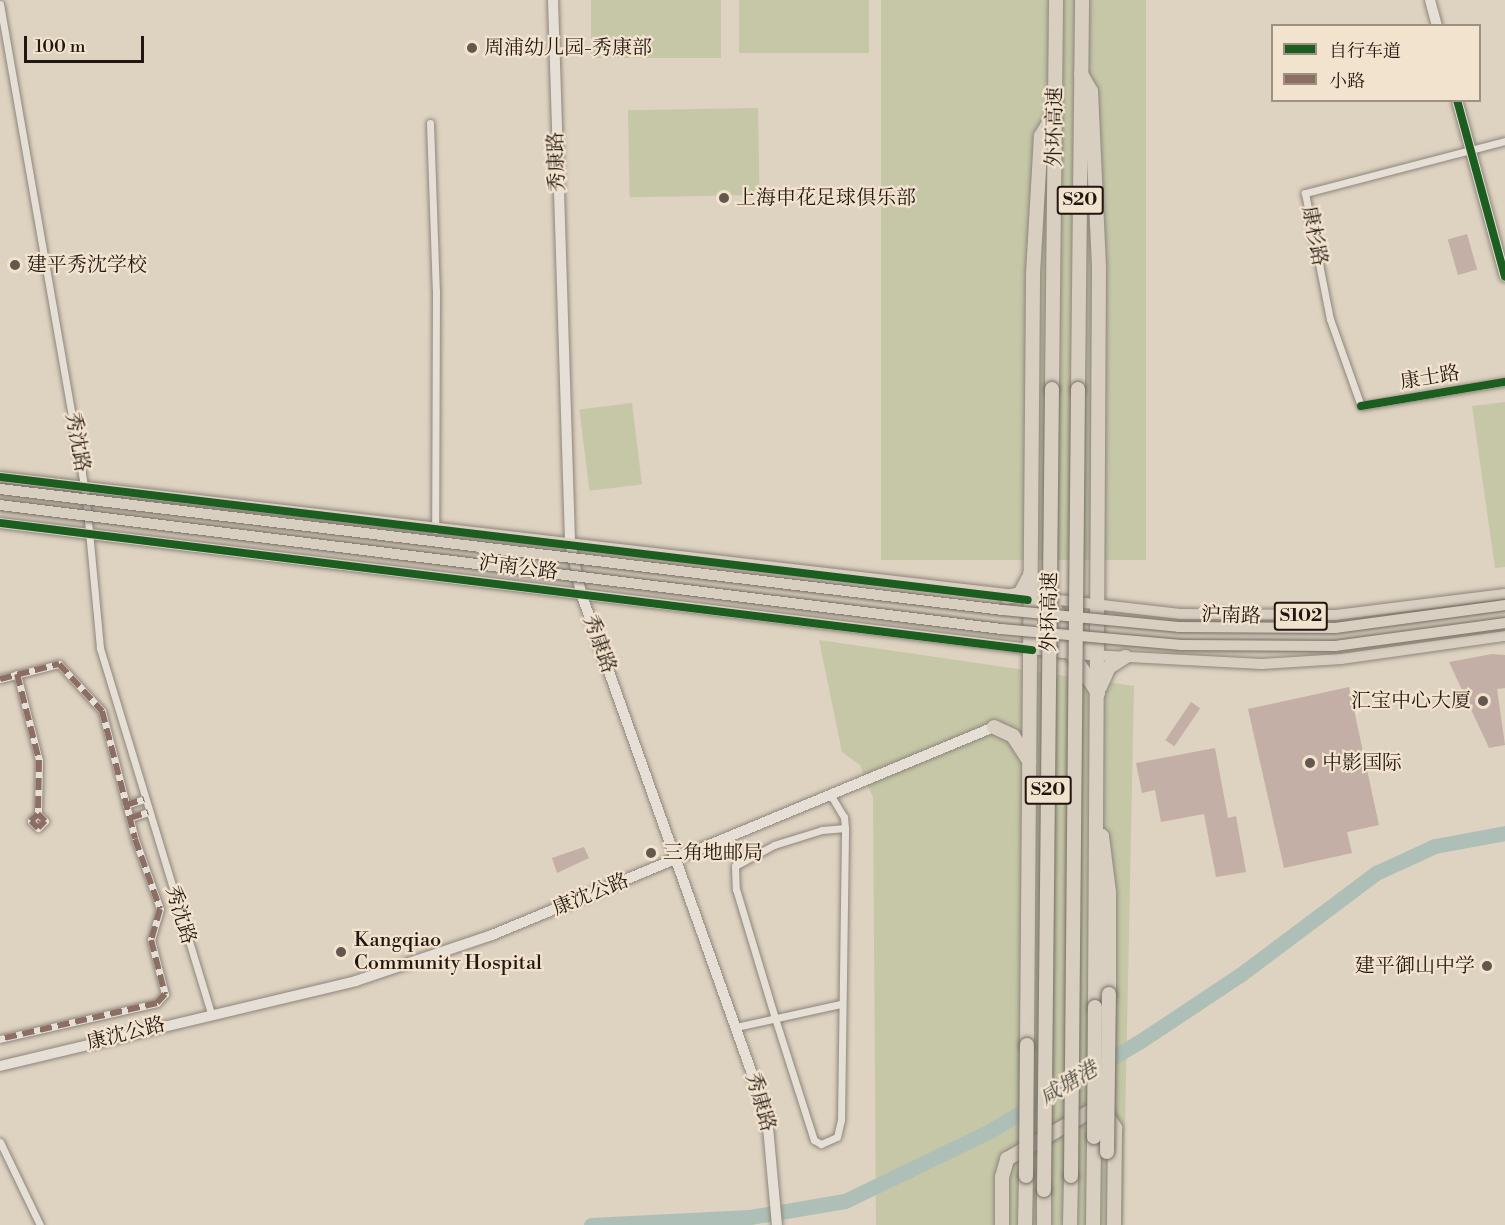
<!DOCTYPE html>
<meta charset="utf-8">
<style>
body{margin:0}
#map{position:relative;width:1505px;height:1225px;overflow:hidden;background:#ded2c1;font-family:"Libre Bodoni","Noto Serif SC",serif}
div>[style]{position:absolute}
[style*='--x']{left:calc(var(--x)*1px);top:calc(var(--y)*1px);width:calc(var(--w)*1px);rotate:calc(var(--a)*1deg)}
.green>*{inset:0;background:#c5c7a7;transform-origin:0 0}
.river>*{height:15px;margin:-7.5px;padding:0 7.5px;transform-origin:7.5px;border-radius:7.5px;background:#aebfb7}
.building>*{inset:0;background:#c3afa5;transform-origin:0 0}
.roads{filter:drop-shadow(0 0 2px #8d857b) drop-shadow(0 0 2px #8d857b)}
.street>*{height:7px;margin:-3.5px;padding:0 3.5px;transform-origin:3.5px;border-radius:3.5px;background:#e5dfd6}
.secondary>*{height:10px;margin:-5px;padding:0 5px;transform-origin:5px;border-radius:5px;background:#e5dfd6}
.primary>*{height:10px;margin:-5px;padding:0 5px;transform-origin:5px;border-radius:5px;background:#d9cfc1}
.highway>*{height:14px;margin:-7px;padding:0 7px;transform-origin:7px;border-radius:7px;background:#d9cfc1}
.bridges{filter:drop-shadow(0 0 2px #736c63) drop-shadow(0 0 2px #736c63)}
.primary-bridge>*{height:10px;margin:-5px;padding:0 5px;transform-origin:5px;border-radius:5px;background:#d9cfc1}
.highway-bridge>*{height:14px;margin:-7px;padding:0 7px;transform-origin:7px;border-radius:7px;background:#d9cfc1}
.quiet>*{height:6px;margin-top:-3px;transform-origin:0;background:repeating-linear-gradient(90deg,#8d6e63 0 12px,transparent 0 18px)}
.cycleway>*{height:8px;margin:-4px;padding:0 4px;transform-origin:4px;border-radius:4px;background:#1b5e20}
.dots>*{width:16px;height:16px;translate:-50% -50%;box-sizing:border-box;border:3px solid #f2e3ce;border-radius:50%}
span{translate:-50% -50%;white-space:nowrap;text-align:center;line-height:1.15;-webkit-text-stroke:4.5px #f2e3ce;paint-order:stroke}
.shield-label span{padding:2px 4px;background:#f2e3ce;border:2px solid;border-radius:4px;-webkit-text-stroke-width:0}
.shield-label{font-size:18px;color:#221610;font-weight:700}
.poi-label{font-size:20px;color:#221610}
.left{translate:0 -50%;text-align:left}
.right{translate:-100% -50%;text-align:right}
.street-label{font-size:20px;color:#221610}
.water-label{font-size:21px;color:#4c4e49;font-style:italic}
.legend{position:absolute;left:1271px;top:24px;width:210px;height:78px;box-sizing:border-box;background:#f2e3ce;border:2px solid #9f9182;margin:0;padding:8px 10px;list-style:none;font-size:18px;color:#221610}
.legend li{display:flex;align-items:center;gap:12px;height:30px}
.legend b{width:30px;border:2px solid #9f9182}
.scale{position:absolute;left:24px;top:36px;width:120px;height:27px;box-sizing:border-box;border:3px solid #221610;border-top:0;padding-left:8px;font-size:18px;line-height:21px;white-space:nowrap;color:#221610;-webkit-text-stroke:4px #f2e3ce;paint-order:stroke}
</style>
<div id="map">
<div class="green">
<i style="left:591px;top:0;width:130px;height:58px"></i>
<i style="left:739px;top:0;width:130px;height:53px"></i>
<i style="left:881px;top:0;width:265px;height:560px"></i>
<i style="left:758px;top:108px;width:87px;height:130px;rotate:89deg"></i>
<i style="clip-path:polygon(1505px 402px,1505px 567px,1495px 568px,1472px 406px)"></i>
<i style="left:632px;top:403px;width:82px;height:53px;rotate:83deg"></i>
<i style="clip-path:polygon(819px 640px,1134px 686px,1123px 1225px,876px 1225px,873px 798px,860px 765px,842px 752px)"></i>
</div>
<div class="river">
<i style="--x:591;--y:1225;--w:159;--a:-2.9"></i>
<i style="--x:750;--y:1217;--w:96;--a:-9.6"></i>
<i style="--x:845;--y:1201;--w:161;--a:-25.8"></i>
<i style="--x:990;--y:1131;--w:174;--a:-30.9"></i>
<i style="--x:1139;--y:1042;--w:121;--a:-33.6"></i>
<i style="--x:1240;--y:975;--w:170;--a:-36.9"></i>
<i style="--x:1376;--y:873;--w:65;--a:-24.6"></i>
<i style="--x:1435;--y:846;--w:71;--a:-10.5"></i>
</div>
<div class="building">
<i style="left:1467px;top:234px;width:37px;height:20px;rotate:74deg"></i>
<i style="clip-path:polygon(1492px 654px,1505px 655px,1505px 688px,1497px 689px,1505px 745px,1489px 748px,1449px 662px)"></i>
<i style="clip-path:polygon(1349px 687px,1379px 825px,1347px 832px,1352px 853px,1284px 868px,1248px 709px)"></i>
<i style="left:1191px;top:702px;width:11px;height:46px;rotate:34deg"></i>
<i style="clip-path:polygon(1215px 748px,1228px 818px,1236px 816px,1246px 872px,1216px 877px,1204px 814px,1161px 822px,1155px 790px,1142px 793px,1136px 763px)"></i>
<i style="clip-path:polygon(584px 847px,589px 858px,557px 873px,552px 858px)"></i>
</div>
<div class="roads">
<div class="street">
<i style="--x:0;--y:4;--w:492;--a:80.1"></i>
<i style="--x:85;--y:489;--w:160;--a:84.6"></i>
<i style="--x:100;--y:648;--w:382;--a:73.1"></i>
<i style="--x:430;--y:123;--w:168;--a:88"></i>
<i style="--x:436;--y:291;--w:239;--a:90.2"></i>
<i style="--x:1505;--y:141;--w:207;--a:165.4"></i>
<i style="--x:1305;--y:193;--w:128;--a:78.8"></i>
<i style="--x:1330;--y:319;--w:92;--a:70.4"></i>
<i style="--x:1361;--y:406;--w:146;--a:-9.5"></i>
<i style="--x:17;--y:674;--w:89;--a:75.7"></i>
<i style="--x:39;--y:760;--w:54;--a:91.1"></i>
<i style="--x:38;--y:814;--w:10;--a:135"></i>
<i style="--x:31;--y:821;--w:10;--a:45"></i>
<i style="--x:38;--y:828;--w:10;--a:-45"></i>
<i style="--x:45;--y:821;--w:10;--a:-135"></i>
<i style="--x:0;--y:679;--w:61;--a:-14.3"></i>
<i style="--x:59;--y:664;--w:64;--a:47.5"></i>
<i style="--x:102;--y:711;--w:132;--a:75.5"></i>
<i style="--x:135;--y:839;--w:74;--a:70.3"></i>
<i style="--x:160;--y:909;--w:32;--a:106"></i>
<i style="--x:151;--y:940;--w:56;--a:75.5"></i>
<i style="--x:165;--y:994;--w:12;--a:132"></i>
<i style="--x:157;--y:1003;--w:161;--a:167.1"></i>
<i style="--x:830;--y:794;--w:27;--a:59"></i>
<i style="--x:844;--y:817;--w:11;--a:85"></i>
<i style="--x:845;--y:828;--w:23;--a:175"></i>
<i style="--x:822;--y:830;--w:50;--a:162.6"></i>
<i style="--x:774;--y:845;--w:44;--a:151.7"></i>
<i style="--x:735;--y:866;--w:23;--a:88"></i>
<i style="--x:736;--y:889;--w:132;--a:73.2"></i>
<i style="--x:774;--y:1015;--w:131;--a:72.3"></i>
<i style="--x:814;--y:1140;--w:8;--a:30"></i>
<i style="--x:821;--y:1144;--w:17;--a:-24"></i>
<i style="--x:837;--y:1137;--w:17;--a:-77"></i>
<i style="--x:841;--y:1120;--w:292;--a:-89.2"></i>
<i style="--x:126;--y:805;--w:19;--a:-18"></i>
<i style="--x:130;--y:818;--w:19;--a:-18"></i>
<i style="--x:736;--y:1027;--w:107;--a:-12.4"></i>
<i style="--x:0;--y:1142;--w:92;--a:64.3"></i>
</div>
<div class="secondary">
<i style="--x:553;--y:0;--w:542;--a:88.2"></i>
<i style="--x:570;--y:542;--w:52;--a:77.8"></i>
<i style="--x:581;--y:593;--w:555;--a:70.42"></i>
<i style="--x:767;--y:1116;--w:109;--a:84.8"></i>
<i style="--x:1430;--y:0;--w:27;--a:75"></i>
<i style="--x:1457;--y:100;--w:183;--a:74.8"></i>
<i style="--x:0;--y:1066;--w:366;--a:-13.4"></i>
<i style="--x:356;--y:981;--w:144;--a:-18.7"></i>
<i style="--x:492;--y:935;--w:543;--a:-22.51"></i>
</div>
<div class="primary">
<i style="--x:0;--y:477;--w:1188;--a:6.62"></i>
<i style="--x:1180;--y:614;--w:156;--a:0.4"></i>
<i style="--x:1336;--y:615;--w:170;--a:-7.1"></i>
<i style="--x:0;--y:523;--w:1080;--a:6.97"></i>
<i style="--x:1072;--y:654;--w:190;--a:3"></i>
<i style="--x:1262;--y:664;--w:79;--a:-3.6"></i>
<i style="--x:1341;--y:659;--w:166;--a:-8"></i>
</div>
<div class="highway">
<i style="--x:1081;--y:74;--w:20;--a:60"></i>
<i style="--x:1091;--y:91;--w:176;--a:87.4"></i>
<i style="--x:1099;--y:267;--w:740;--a:90.31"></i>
<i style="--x:1052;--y:389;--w:389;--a:-89.4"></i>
<i style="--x:1078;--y:389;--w:389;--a:-89.4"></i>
<i style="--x:1030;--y:574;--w:71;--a:54.7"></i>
<i style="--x:1071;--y:632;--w:35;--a:44"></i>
<i style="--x:1007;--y:597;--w:13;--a:-13"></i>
<i style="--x:1020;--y:594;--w:17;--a:-62"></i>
<i style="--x:1052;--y:624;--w:83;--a:56.3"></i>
<i style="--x:1100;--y:687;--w:22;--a:-66"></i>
<i style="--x:1109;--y:667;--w:19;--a:-32"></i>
<i style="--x:994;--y:727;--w:21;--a:25"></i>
<i style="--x:1013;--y:736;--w:30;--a:57"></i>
<i style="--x:1102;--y:836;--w:56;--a:82.9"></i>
<i style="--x:1109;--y:892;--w:102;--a:90"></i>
<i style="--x:1027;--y:1045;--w:771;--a:-89.55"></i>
<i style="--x:1033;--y:274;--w:138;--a:-86.7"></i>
<i style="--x:1041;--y:136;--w:27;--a:-59"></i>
<i style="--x:1002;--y:1225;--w:48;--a:-90"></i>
<i style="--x:1002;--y:1177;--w:19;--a:-74"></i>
<i style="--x:1007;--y:1159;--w:99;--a:-29.7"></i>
<i style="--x:1093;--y:1110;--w:10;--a:0"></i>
<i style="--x:1103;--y:1110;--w:22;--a:56"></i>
<i style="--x:1115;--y:1128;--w:97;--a:90.6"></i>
<i style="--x:1025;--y:1225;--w:49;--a:-88.8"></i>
<i style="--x:1044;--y:1225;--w:35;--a:-90"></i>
<i style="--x:1070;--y:1225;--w:49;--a:-88.8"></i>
<i style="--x:1093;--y:1225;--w:88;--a:-89.3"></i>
</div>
</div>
<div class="bridges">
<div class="primary-bridge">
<i style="--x:0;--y:489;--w:1010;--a:6.88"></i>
<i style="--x:1003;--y:610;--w:176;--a:5.5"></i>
<i style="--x:1178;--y:627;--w:157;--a:0.4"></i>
<i style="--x:1335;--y:628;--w:172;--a:-7.7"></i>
<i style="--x:0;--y:505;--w:1009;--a:7.06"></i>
<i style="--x:1001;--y:629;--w:181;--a:5.1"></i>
<i style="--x:1181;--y:645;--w:154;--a:0.4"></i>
<i style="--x:1335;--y:646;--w:172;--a:-7.7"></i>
</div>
<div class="highway-bridge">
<i style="--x:1094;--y:1137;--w:130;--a:-89.6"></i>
<i style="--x:1107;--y:1152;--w:158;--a:-89.3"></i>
<i style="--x:1026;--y:1176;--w:131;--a:-89.6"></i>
<i style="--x:1071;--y:1176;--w:787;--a:-89.49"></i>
<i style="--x:1044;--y:1190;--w:801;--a:-89.43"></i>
</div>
</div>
<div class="quiet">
<i style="--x:17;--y:674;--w:89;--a:75.7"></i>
<i style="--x:39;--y:760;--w:54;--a:91.1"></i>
<i style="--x:38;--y:814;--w:10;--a:135"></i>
<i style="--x:31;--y:821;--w:10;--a:45"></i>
<i style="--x:38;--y:828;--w:10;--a:-45"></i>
<i style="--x:45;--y:821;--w:10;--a:-135"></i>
<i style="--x:0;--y:679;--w:61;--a:-14.3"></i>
<i style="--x:59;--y:664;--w:64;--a:47.5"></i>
<i style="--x:102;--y:711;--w:132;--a:75.5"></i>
<i style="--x:135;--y:839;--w:74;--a:70.3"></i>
<i style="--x:160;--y:909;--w:32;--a:106"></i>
<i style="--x:151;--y:940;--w:56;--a:75.5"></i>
<i style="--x:165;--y:994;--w:12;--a:132"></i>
<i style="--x:157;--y:1003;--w:161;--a:167.1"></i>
<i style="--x:126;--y:805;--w:19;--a:-18"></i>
<i style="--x:130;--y:818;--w:19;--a:-18"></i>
</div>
<div class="cycleway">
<i style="--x:1457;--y:100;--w:183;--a:74.8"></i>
<i style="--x:1361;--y:406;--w:146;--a:-9.5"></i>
<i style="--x:0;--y:477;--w:1035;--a:6.82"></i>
<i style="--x:0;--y:523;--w:1040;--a:7.02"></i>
</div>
<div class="dots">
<i style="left:472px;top:48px;background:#64584e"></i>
<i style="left:724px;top:198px;background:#64584e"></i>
<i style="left:15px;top:265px;background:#64584e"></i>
<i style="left:1483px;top:701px;background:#64584e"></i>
<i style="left:1310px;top:763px;background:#64584e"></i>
<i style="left:651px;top:853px;background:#64584e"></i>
<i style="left:341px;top:952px;background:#64584e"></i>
<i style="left:1487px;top:966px;background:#64584e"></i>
</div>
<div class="shield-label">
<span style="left:1080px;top:200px">S20</span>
<span style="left:1301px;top:616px">S102</span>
<span style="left:1048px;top:790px">S20</span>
</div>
<div class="poi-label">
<span class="left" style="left:484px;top:48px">周浦幼儿园-秀康部</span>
<span class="left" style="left:736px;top:198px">上海申花足球俱乐部</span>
<span class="left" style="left:27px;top:265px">建平秀沈学校</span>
<span class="right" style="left:1471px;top:701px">汇宝中心大厦</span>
<span class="left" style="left:1322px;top:763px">中影国际</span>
<span class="left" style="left:663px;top:853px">三角地邮局</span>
<span class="left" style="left:354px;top:952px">Kangqiao<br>Community Hospital</span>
<span class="right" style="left:1475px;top:966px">建平御山中学</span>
</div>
<div class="street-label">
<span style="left:1055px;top:127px;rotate:-89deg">外环高速</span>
<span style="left:557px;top:162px;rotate:-92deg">秀康路</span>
<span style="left:1314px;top:236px;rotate:79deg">康杉路</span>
<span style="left:1430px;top:378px;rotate:-9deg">康士路</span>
<span style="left:77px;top:442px;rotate:80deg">秀沈路</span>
<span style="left:518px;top:568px;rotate:7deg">沪南公路</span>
<span style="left:1050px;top:612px;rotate:-89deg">外环高速</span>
<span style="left:1231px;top:616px;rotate:2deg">沪南路</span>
<span style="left:599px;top:644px;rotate:70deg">秀康路</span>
<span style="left:591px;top:895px;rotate:-22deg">康沈公路</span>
<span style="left:180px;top:915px;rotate:73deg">秀沈路</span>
<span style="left:126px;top:1034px;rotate:-14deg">康沈公路</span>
<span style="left:760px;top:1102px;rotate:74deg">秀康路</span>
</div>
<div class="water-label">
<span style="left:1069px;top:1084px;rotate:-31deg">咸塘港</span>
</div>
<ul class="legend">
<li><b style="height:8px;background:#1b5e20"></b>自行车道</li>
<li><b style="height:8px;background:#8d6e63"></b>小路</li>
</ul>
<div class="scale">100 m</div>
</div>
